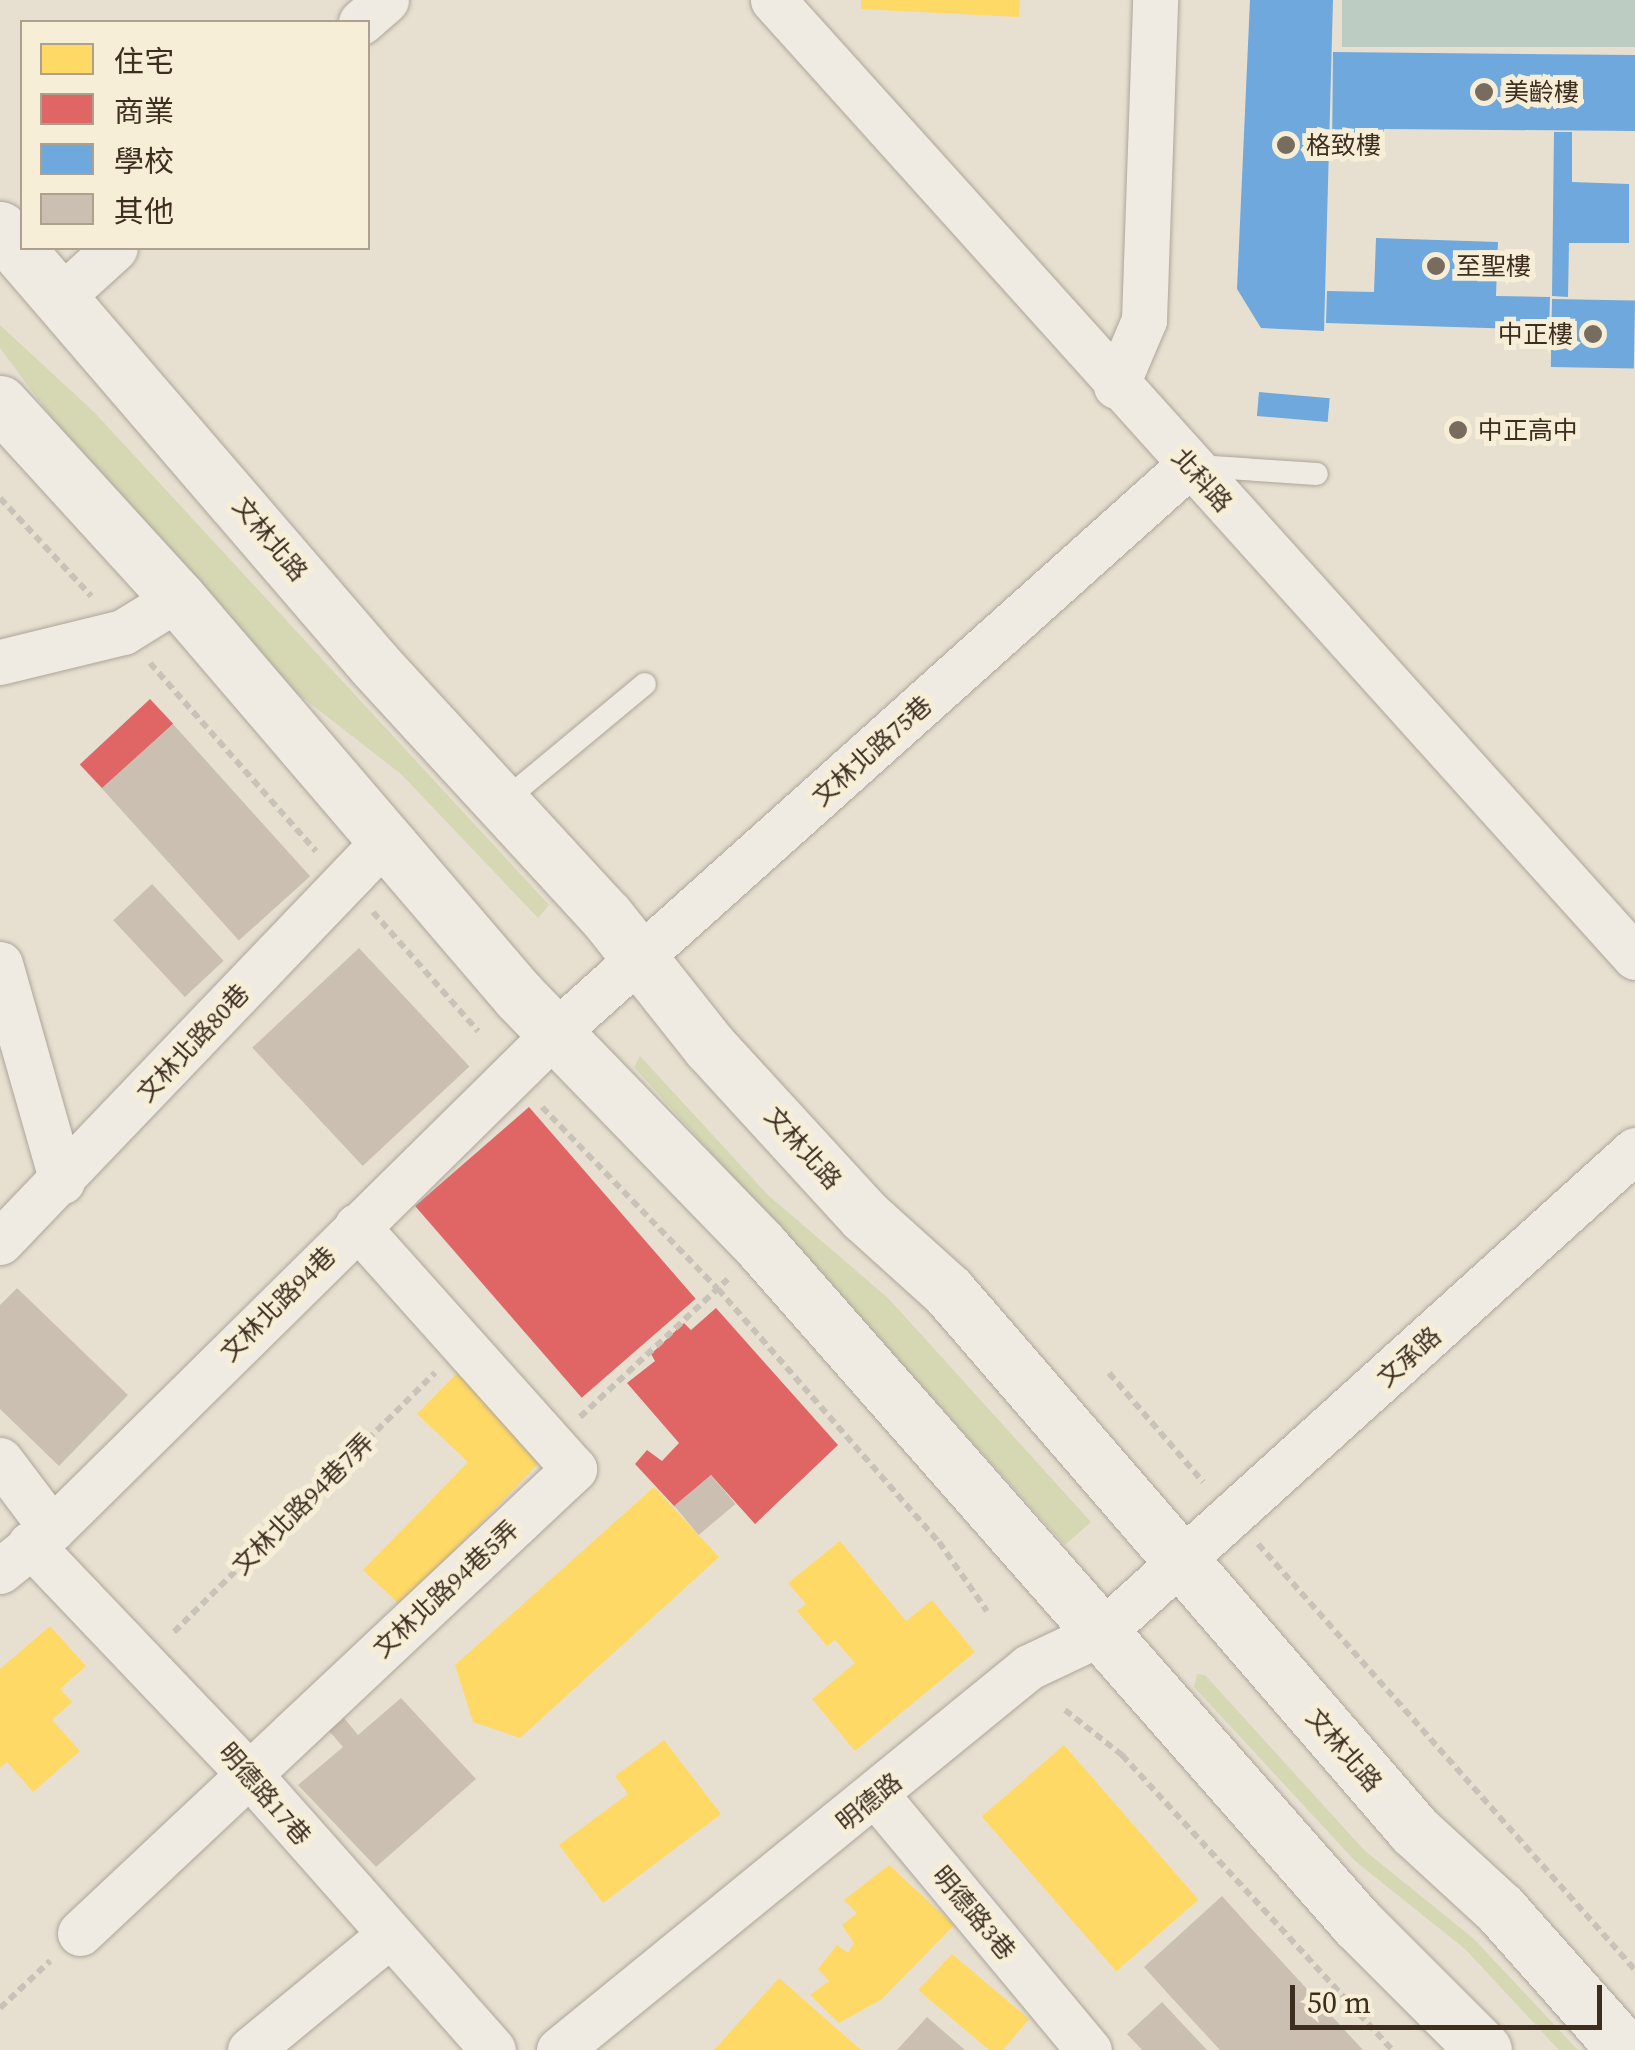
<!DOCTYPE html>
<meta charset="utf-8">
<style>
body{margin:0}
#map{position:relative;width:1635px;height:2050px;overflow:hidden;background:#e7e0d1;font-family:"Source Serif 4","Noto Sans TC",serif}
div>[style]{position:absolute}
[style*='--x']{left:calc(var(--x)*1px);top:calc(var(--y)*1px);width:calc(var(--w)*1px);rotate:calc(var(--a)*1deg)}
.green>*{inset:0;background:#d6d7b3}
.water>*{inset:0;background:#bcccc2;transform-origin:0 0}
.homes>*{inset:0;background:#ffd966;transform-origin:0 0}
.shops>*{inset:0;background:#e06666;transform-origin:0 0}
.schools>*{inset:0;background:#6fa8dc;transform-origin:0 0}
.building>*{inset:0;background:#cbbfb2;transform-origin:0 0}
.path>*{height:6px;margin-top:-3px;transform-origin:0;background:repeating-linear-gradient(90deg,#c8c2b9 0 8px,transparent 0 13px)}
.roads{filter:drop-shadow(0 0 2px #ada599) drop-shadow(0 0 2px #ada599)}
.service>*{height:22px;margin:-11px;padding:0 11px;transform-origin:11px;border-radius:11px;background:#efebe3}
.minor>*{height:45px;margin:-22.5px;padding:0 22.5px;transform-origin:22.5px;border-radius:22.5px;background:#efebe3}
.secondary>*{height:55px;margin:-27.5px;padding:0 27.5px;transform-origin:27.5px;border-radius:27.5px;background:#efebe3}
.dots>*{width:28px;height:28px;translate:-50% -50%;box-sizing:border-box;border:5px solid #f7eed8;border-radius:50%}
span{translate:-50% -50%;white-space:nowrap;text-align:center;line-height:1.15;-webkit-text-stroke:10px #f7eed8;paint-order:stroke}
.poi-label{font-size:25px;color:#3d2e20}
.left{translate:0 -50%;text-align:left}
.right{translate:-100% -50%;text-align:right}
.street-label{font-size:25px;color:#3d2e20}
.legend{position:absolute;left:20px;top:20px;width:350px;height:230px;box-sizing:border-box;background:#f7eed8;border:2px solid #ada18e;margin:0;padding:12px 18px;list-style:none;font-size:30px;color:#3d2e20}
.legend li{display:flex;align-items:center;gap:20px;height:50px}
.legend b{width:50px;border:2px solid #ada18e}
.scale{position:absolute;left:1290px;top:1985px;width:312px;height:45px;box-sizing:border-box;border:5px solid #3d2e20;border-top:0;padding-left:12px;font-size:30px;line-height:35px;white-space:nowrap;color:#3d2e20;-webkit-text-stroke:8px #f7eed8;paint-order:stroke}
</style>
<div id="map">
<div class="green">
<i style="clip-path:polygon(0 325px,94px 412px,549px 905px,538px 918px,401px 774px,276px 677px,66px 437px,0 348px)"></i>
<i style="clip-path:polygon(640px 1056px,768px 1195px,889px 1299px,1091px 1522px,1065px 1545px,634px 1067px)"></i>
<i style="clip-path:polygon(1197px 1674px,1205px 1675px,1364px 1850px,1474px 1939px,1578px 2050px,1559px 2050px,1465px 1949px,1355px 1861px,1194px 1687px)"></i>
</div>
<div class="water">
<i style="left:1342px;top:0;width:293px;height:47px"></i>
</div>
<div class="homes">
<i style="clip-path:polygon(861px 0,1020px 0,1019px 17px,861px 9px)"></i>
<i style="clip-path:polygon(457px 1373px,545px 1457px,401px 1606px,363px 1570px,468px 1462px,417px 1414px)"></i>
<i style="clip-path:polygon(654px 1487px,719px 1557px,520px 1738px,473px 1722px,455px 1665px)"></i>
<i style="clip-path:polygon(840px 1541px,906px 1621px,932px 1600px,975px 1652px,855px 1751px,812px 1699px,855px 1663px,835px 1640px,827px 1646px,797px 1611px,806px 1604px,788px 1583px)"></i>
<i style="clip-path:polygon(50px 1626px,86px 1666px,60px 1689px,72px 1702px,52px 1720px,80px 1751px,33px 1792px,7px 1762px,0 1768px,0 1669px)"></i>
<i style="clip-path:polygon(664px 1740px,721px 1814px,603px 1903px,559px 1845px,628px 1794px,615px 1776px)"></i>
<i style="left:1064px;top:1745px;width:205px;height:109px;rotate:49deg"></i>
<i style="clip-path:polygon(889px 1865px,954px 1925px,882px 1999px,839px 2023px,810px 1995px,829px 1981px,818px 1969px,837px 1945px,848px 1953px,854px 1943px,842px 1925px,857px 1913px,844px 1900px)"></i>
<i style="clip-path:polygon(952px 1954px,1029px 2019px,1003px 2050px,989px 2050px,918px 1990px)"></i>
<i style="clip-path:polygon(779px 1978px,861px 2050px,714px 2050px)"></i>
</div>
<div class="shops">
<i style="left:150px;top:699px;width:34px;height:96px;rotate:47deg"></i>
<i style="left:529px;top:1107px;width:254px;height:151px;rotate:49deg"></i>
<i style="clip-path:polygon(716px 1308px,838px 1445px,755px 1524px,711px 1475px,675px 1507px,635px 1464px,647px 1450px,662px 1461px,679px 1443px,627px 1383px,655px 1361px,651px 1354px,684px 1323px,691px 1330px)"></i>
</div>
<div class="schools">
<i style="clip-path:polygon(1250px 0,1333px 0,1324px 331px,1261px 328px,1237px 289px)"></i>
<i style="clip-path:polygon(1333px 52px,1635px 55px,1635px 131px,1384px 129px,1382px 151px,1332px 151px)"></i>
<i style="clip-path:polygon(1554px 132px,1572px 132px,1572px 182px,1629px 184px,1629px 243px,1569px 243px,1568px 297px,1552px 296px)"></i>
<i style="clip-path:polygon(1376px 238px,1498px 242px,1496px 296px,1550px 297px,1549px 330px,1326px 323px,1327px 291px,1374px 292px)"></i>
<i style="left:1552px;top:299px;width:83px;height:68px;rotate:1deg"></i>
<i style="left:1259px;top:392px;width:71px;height:24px;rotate:5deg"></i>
</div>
<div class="building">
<i style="left:173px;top:724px;width:205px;height:96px;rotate:48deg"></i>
<i style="left:152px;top:884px;width:105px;height:53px;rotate:47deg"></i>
<i style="left:359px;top:948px;width:162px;height:146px;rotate:47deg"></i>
<i style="clip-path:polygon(17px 1288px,128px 1395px,59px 1466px,0 1409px,0 1305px)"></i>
<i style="left:711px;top:1475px;width:38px;height:48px;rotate:50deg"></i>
<i style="clip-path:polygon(401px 1698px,476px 1779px,376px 1867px,298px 1785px,343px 1747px,329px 1731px,344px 1718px,358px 1735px)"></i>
<i style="clip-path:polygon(1222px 1896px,1249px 1926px,1363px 2050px,1220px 2050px,1171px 1997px,1144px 1967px)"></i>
<i style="clip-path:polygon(1162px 2002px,1207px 2050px,1142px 2050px,1127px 2034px)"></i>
<i style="clip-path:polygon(927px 2017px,965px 2050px,897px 2050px)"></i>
</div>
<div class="path">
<i style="--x:0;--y:498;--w:134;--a:47.1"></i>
<i style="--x:150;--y:663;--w:251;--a:48.6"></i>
<i style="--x:373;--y:912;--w:159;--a:48.6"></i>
<i style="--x:542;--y:1107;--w:253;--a:46"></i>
<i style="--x:718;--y:1289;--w:336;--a:48.9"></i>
<i style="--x:939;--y:1542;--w:84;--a:55.2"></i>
<i style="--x:1109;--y:1373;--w:144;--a:49.2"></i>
<i style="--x:580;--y:1417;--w:202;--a:-43"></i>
<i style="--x:1258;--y:1544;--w:569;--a:48.49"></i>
<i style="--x:174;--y:1632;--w:368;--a:-44.8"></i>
<i style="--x:1065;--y:1710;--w:73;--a:38.3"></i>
<i style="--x:1122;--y:1755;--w:400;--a:47.5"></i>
<i style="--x:0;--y:2008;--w:69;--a:-43.2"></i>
</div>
<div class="roads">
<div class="service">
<i style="--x:1197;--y:466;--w:120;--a:3.8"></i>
<i style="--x:504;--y:801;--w:183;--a:-39.7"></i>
</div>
<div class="minor">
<i style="--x:773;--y:0;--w:1288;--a:47.99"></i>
<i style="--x:361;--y:22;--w:33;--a:-41"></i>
<i style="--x:60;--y:298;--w:74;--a:-42.3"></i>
<i style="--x:1116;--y:386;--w:72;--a:-67"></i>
<i style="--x:1144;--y:320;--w:320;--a:-88"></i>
<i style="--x:0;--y:662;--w:127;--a:-13.7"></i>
<i style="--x:123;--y:632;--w:65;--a:-31.7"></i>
<i style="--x:0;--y:964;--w:226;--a:74.1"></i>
<i style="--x:0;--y:1242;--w:555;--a:-46.24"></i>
<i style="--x:0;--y:1460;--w:86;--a:53"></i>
<i style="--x:30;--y:1544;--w:318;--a:46.4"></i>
<i style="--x:249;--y:1774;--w:368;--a:48.5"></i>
<i style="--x:0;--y:1571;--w:67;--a:-38.9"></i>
<i style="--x:52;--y:1529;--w:705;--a:-44.6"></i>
<i style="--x:554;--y:1034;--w:853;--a:-41.86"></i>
<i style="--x:877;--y:1796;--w:331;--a:50.2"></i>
<i style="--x:80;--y:1933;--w:678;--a:-43.21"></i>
<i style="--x:574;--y:1469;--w:326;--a:-131.8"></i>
<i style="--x:250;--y:2050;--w:178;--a:-39.5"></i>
<i style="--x:559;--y:2050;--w:606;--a:-39.18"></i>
<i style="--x:1029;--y:1667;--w:80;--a:-25.3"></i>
<i style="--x:1101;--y:1633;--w:720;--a:-42.13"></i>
</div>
<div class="secondary">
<i style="--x:0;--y:229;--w:575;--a:49.3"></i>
<i style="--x:375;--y:665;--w:341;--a:47.4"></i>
<i style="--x:606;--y:916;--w:167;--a:51.6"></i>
<i style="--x:710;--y:1047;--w:229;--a:47.5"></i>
<i style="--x:865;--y:1216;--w:112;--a:42.1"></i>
<i style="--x:948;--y:1291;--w:713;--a:49.15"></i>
<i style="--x:1414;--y:1830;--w:117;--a:42.6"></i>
<i style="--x:1500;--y:1909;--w:188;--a:48.4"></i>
<i style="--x:0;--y:403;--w:264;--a:47.6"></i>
<i style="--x:178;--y:598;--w:523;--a:49.42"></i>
<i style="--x:518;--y:995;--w:349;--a:45.9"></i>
<i style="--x:761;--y:1246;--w:903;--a:48.64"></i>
<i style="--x:1358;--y:1924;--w:178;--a:45"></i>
</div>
</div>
<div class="dots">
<i style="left:1484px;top:92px;background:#786c5e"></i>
<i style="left:1286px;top:145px;background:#786c5e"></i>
<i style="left:1436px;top:266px;background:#786c5e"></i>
<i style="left:1593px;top:334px;background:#786c5e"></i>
<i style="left:1458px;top:430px;background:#786c5e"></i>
</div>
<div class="poi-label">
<span class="left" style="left:1504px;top:92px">美齡樓</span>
<span class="left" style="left:1306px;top:145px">格致樓</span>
<span class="left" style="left:1456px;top:266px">至聖樓</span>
<span class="right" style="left:1573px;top:334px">中正樓</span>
<span class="left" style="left:1478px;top:430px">中正高中</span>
</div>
<div class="street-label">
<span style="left:1202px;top:480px;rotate:48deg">北科路</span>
<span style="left:270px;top:539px;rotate:50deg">文林北路</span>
<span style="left:872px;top:751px;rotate:-42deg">文林北路75巷</span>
<span style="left:193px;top:1043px;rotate:-47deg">文林北路80巷</span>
<span style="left:803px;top:1148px;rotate:48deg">文林北路</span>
<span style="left:278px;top:1304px;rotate:-45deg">文林北路94巷</span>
<span style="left:1409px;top:1357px;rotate:-42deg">文承路</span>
<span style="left:303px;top:1504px;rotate:-45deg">文林北路94巷7弄</span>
<span style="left:446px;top:1589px;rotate:-43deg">文林北路94巷5弄</span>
<span style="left:1344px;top:1750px;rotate:49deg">文林北路</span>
<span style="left:265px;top:1794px;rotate:49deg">明德路17巷</span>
<span style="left:869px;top:1802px;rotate:-39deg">明德路</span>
<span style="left:974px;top:1913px;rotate:50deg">明德路3巷</span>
</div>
<ul class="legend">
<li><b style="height:28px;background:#ffd966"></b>住宅</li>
<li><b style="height:28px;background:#e06666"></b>商業</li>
<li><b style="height:28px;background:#6fa8dc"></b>學校</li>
<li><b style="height:28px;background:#cbbfb2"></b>其他</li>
</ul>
<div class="scale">50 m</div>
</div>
